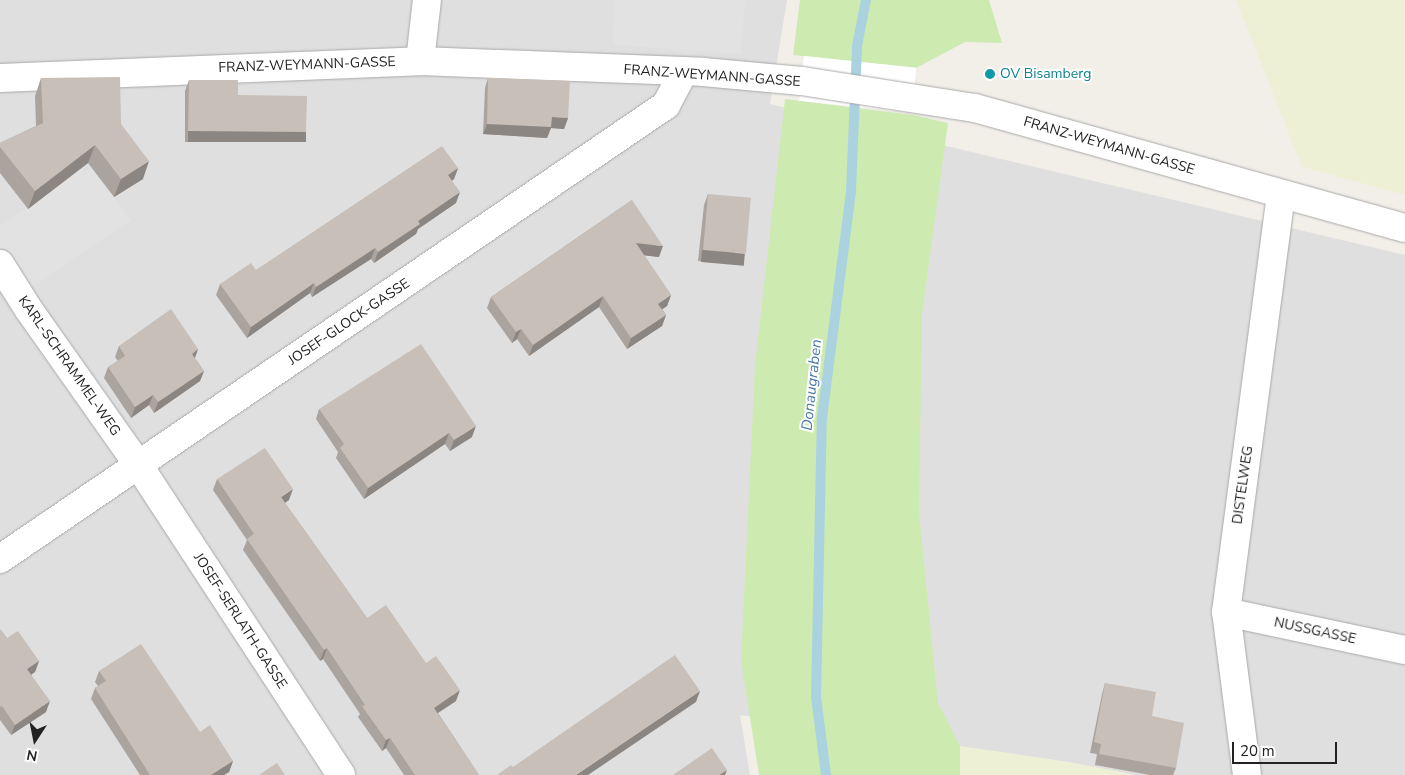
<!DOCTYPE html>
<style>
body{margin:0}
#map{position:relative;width:1405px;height:775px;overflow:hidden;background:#f2efe9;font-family:"Nunito Sans",sans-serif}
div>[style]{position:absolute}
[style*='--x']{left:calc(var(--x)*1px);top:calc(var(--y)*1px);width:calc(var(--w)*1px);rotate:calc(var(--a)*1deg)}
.residential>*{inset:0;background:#e0dfdf}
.farmland>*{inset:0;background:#eef0d5}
.grass>*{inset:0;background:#cdebb0}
.parking>*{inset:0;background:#e2e2e2}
.pier>*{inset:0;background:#fff;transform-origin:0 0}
.stream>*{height:10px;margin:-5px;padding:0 5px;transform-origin:5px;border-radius:5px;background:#aad3df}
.roads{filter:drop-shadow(0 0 1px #a9a9a9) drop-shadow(0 0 1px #a9a9a9)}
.minor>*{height:28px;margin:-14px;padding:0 14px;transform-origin:14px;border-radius:14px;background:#fff}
.wall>*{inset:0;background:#aba49e}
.shaded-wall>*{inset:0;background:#8b8681;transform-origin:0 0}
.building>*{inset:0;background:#c7bfb8;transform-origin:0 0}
.dots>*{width:14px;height:14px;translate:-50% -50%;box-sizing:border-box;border:2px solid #fff;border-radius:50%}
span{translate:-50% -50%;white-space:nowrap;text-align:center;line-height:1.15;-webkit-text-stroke:4px #fff;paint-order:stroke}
.street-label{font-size:14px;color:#222}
.culture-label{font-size:14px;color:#0d838f}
.left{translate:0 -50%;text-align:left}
.water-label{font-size:15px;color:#4a7aab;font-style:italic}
.north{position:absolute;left:10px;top:715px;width:50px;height:50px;-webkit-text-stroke:4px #fff;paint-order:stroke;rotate:191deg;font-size:14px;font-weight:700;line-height:20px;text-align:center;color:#222}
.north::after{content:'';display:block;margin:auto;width:18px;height:22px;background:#222;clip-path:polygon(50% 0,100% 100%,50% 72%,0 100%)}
.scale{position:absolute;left:1232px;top:742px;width:105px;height:22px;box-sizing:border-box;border:2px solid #222;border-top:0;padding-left:6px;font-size:15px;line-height:18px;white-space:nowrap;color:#222;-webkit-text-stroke:4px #fff;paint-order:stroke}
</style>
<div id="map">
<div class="residential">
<i style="clip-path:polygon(0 0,787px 0,770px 104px,1405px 255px,1405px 775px,1135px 775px,1068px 762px,740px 715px,750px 775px,0 775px)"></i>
</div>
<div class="farmland">
<i style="clip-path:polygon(1236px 0,1405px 0,1405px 195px,1302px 167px)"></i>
<i style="clip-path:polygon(960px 746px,1068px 762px,1135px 775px,960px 775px)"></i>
</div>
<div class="grass">
<i style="clip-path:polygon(800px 0,989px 0,1002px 43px,965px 42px,916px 68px,793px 55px)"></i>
<i style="clip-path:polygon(785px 99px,913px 115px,948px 123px,922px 314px,919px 512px,938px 703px,960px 746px,960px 775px,759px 775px,741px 661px,755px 366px)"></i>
</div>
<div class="parking">
<i style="clip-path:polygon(615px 0,745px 0,741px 54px,613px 45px)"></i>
<i style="clip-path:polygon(94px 170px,131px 220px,20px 296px,0 264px,0 225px,52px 191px,38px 171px)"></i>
</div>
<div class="pier">
<i style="left:804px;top:56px;width:113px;height:45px;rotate:6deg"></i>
</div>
<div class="stream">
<i style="--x:826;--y:775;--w:79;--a:-97.3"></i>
<i style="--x:816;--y:697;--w:279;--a:-88.8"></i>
<i style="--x:822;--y:418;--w:229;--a:-82.7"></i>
<i style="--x:851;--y:191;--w:145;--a:-87.6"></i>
<i style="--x:857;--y:46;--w:47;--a:-78.9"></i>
</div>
<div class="roads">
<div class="minor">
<i style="--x:420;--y:61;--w:61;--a:-83.5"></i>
<i style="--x:0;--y:78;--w:420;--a:-2.3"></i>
<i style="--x:420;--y:61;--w:283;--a:2.2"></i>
<i style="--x:703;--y:72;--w:99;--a:5.2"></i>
<i style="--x:802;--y:81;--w:175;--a:8.9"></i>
<i style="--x:975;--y:108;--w:446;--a:15.6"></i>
<i style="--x:0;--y:264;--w:54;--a:57.8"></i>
<i style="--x:29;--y:310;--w:191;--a:54.8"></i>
<i style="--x:139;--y:466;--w:369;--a:56.8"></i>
<i style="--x:0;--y:559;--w:806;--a:-34.28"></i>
<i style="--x:666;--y:105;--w:38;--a:-62"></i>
<i style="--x:1226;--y:612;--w:183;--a:12"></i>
<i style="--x:1247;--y:775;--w:164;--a:-97.3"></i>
<i style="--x:1226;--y:612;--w:421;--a:-82.5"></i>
</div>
</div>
<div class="wall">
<i style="clip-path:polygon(41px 78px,121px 124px,143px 179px,114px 197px,88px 163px,28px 209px,0 173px,0 143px,36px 126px,35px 96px)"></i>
<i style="clip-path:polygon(488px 78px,568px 118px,564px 129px,551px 128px,547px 138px,483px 134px,485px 88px)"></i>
<i style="clip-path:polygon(189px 80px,306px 132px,303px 142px,185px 142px,185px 91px)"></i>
<i style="clip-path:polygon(458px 168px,454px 179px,452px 181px,456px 203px,418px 229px,416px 234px,374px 263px,371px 259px,312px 297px,310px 293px,247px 338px,216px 295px,220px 284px,256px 270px)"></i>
<i style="clip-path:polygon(708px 194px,741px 265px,698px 261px,704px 205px)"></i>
<i style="clip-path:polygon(632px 200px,659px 257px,644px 255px,671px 295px,667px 306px,662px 309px,666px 315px,662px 326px,627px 349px,599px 307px,529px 356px,517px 339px,512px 343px,487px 308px,491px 297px)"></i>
<i style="clip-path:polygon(119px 346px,198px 349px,195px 358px,204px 371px,200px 381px,154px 413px,149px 405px,131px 418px,104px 378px,108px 367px,118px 361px,115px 357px)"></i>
<i style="clip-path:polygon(319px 409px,472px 437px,450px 451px,445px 444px,364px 499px,336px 458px,338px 452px,316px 419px)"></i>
<i style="clip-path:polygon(217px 479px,289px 500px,285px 503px,367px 618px,426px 663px,456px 701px,438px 713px,479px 775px,404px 775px,386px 748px,382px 751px,358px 717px,360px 714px,323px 659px,320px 661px,243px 550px,247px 540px,213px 490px)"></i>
<i style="clip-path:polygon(0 629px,7px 638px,39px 661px,35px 672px,31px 674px,46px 712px,11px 735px,0 720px)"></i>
<i style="clip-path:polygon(99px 671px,200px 732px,233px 761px,229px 772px,224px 775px,140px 775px,91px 699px,95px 688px,98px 686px,95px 682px)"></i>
<i style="clip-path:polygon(1105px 683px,1152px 716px,1176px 768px,1173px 775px,1150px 775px,1095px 765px,1097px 754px,1090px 753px,1102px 694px)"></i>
</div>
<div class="shaded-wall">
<i style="clip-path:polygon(552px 117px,568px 118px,564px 129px,551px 128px,547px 138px,483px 134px,487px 124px)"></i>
<i style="left:188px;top:131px;width:118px;height:11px"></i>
<i style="clip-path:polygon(95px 145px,88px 163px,28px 209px,35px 191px)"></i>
<i style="clip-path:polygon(149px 161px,143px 179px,114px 197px,121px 179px)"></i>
<i style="clip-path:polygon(458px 168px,454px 179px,444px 186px,448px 175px)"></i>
<i style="clip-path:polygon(460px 192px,456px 203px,418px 229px,416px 234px,374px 263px,378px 252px,418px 221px)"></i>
<i style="clip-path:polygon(636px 243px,663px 246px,659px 257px,632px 254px)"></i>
<i style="clip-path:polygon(375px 248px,371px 259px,312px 297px,316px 287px)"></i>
<i style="left:702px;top:250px;width:43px;height:12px;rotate:5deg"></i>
<i style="clip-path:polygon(314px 283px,310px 293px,247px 338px,251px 327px)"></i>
<i style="clip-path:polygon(671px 295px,667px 306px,654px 315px,658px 304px)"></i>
<i style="clip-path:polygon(603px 296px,599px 307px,529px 356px,533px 345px)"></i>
<i style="clip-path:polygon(666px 315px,662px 326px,627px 349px,631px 338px)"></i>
<i style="clip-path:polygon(521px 329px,517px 339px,512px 343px,516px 332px)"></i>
<i style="clip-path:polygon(198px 349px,194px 360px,192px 354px)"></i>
<i style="clip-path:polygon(204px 371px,200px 381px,154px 413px,158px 402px)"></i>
<i style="clip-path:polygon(153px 395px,149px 405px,131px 418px,135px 407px)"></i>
<i style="clip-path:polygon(476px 426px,472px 437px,450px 451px,454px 440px)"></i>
<i style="clip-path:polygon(449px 433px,445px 444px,364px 499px,368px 488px)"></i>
<i style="clip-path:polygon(293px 489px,289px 500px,277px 508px,281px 497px)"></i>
<i style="clip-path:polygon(327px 648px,323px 659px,320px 661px,324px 650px)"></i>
<i style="clip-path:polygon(39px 661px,35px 672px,24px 680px,27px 669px)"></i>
<i style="clip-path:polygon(460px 690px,456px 701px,430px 718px,434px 708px)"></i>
<i style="clip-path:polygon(700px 691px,696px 702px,588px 775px,576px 775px)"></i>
<i style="clip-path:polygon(50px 701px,46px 712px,11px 735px,15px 725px)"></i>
<i style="clip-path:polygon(390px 738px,386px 748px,382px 751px,386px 740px)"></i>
<i style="clip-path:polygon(233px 761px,229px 772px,224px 775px,211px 775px)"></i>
<i style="clip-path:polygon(727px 770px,725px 775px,719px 775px)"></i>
</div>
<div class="building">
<i style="clip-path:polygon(120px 77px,121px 124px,149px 161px,121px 179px,95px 145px,35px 191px,0 147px,0 143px,43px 123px,41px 78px)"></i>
<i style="clip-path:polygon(488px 78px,570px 81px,568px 118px,552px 117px,551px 127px,487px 124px)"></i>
<i style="clip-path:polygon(189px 80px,238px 80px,238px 95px,307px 96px,306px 132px,188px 131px)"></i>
<i style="clip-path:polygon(442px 146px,458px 168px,448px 175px,460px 192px,418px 221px,420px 224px,378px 252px,375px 248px,316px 287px,314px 283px,251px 327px,220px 284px,251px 263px,256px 270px)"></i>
<i style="left:708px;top:194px;width:43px;height:56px;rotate:5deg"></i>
<i style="clip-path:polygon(632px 200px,663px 246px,636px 243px,671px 295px,658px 304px,666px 315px,631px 338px,603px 296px,533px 345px,521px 329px,516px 332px,491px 297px)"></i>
<i style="clip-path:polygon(171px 309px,198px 349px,192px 354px,204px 371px,158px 402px,153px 395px,135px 407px,108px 367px,125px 356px,119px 346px)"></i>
<i style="clip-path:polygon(421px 344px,476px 426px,454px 440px,449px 433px,368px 488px,340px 448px,344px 444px,319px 409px)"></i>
<i style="clip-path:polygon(265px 448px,293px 489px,281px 497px,367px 618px,386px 605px,426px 663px,436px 656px,460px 690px,434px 708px,479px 775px,415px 775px,390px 738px,386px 740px,362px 706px,365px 705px,327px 648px,324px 650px,247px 539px,254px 534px,217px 479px)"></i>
<i style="clip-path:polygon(0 629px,7px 638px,18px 631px,39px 661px,27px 669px,50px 701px,15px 725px,2px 706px,0 707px)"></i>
<i style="clip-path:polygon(141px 644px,200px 732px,210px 725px,233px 761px,211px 775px,150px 775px,95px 688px,106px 681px,99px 671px)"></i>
<i style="clip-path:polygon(675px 655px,700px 691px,576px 775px,497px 775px,511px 765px,513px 767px)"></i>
<i style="clip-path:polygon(1105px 683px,1156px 692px,1152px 716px,1184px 723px,1176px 768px,1099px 754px,1101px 744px,1094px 742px)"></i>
<i style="clip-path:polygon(712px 748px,727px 770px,719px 775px,673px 775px)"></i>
<i style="clip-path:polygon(277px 763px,285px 775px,259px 775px)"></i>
</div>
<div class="dots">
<i style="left:990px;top:74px;background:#0f9aa8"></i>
</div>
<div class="street-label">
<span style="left:307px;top:65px;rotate:-2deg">FRANZ-WEYMANN-GASSE</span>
<span style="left:712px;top:76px;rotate:4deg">FRANZ-WEYMANN-GASSE</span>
<span style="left:1109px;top:146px;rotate:16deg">FRANZ-WEYMANN-GASSE</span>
<span style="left:349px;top:322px;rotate:-34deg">JOSEF-GLOCK-GASSE</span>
<span style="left:69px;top:366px;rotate:55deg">KARL-SCHRAMMEL-WEG</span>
<span style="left:1243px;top:485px;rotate:-82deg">DISTELWEG</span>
<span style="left:240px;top:621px;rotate:57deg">JOSEF-SERLATH-GASSE</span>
<span style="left:1315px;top:631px;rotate:12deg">NUSSGASSE</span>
</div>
<div class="culture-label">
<span class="left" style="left:1000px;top:74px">OV Bisamberg</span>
</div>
<div class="water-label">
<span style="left:812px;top:385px;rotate:-84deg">Donaugraben</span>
</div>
<div class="north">N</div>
<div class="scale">20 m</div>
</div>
